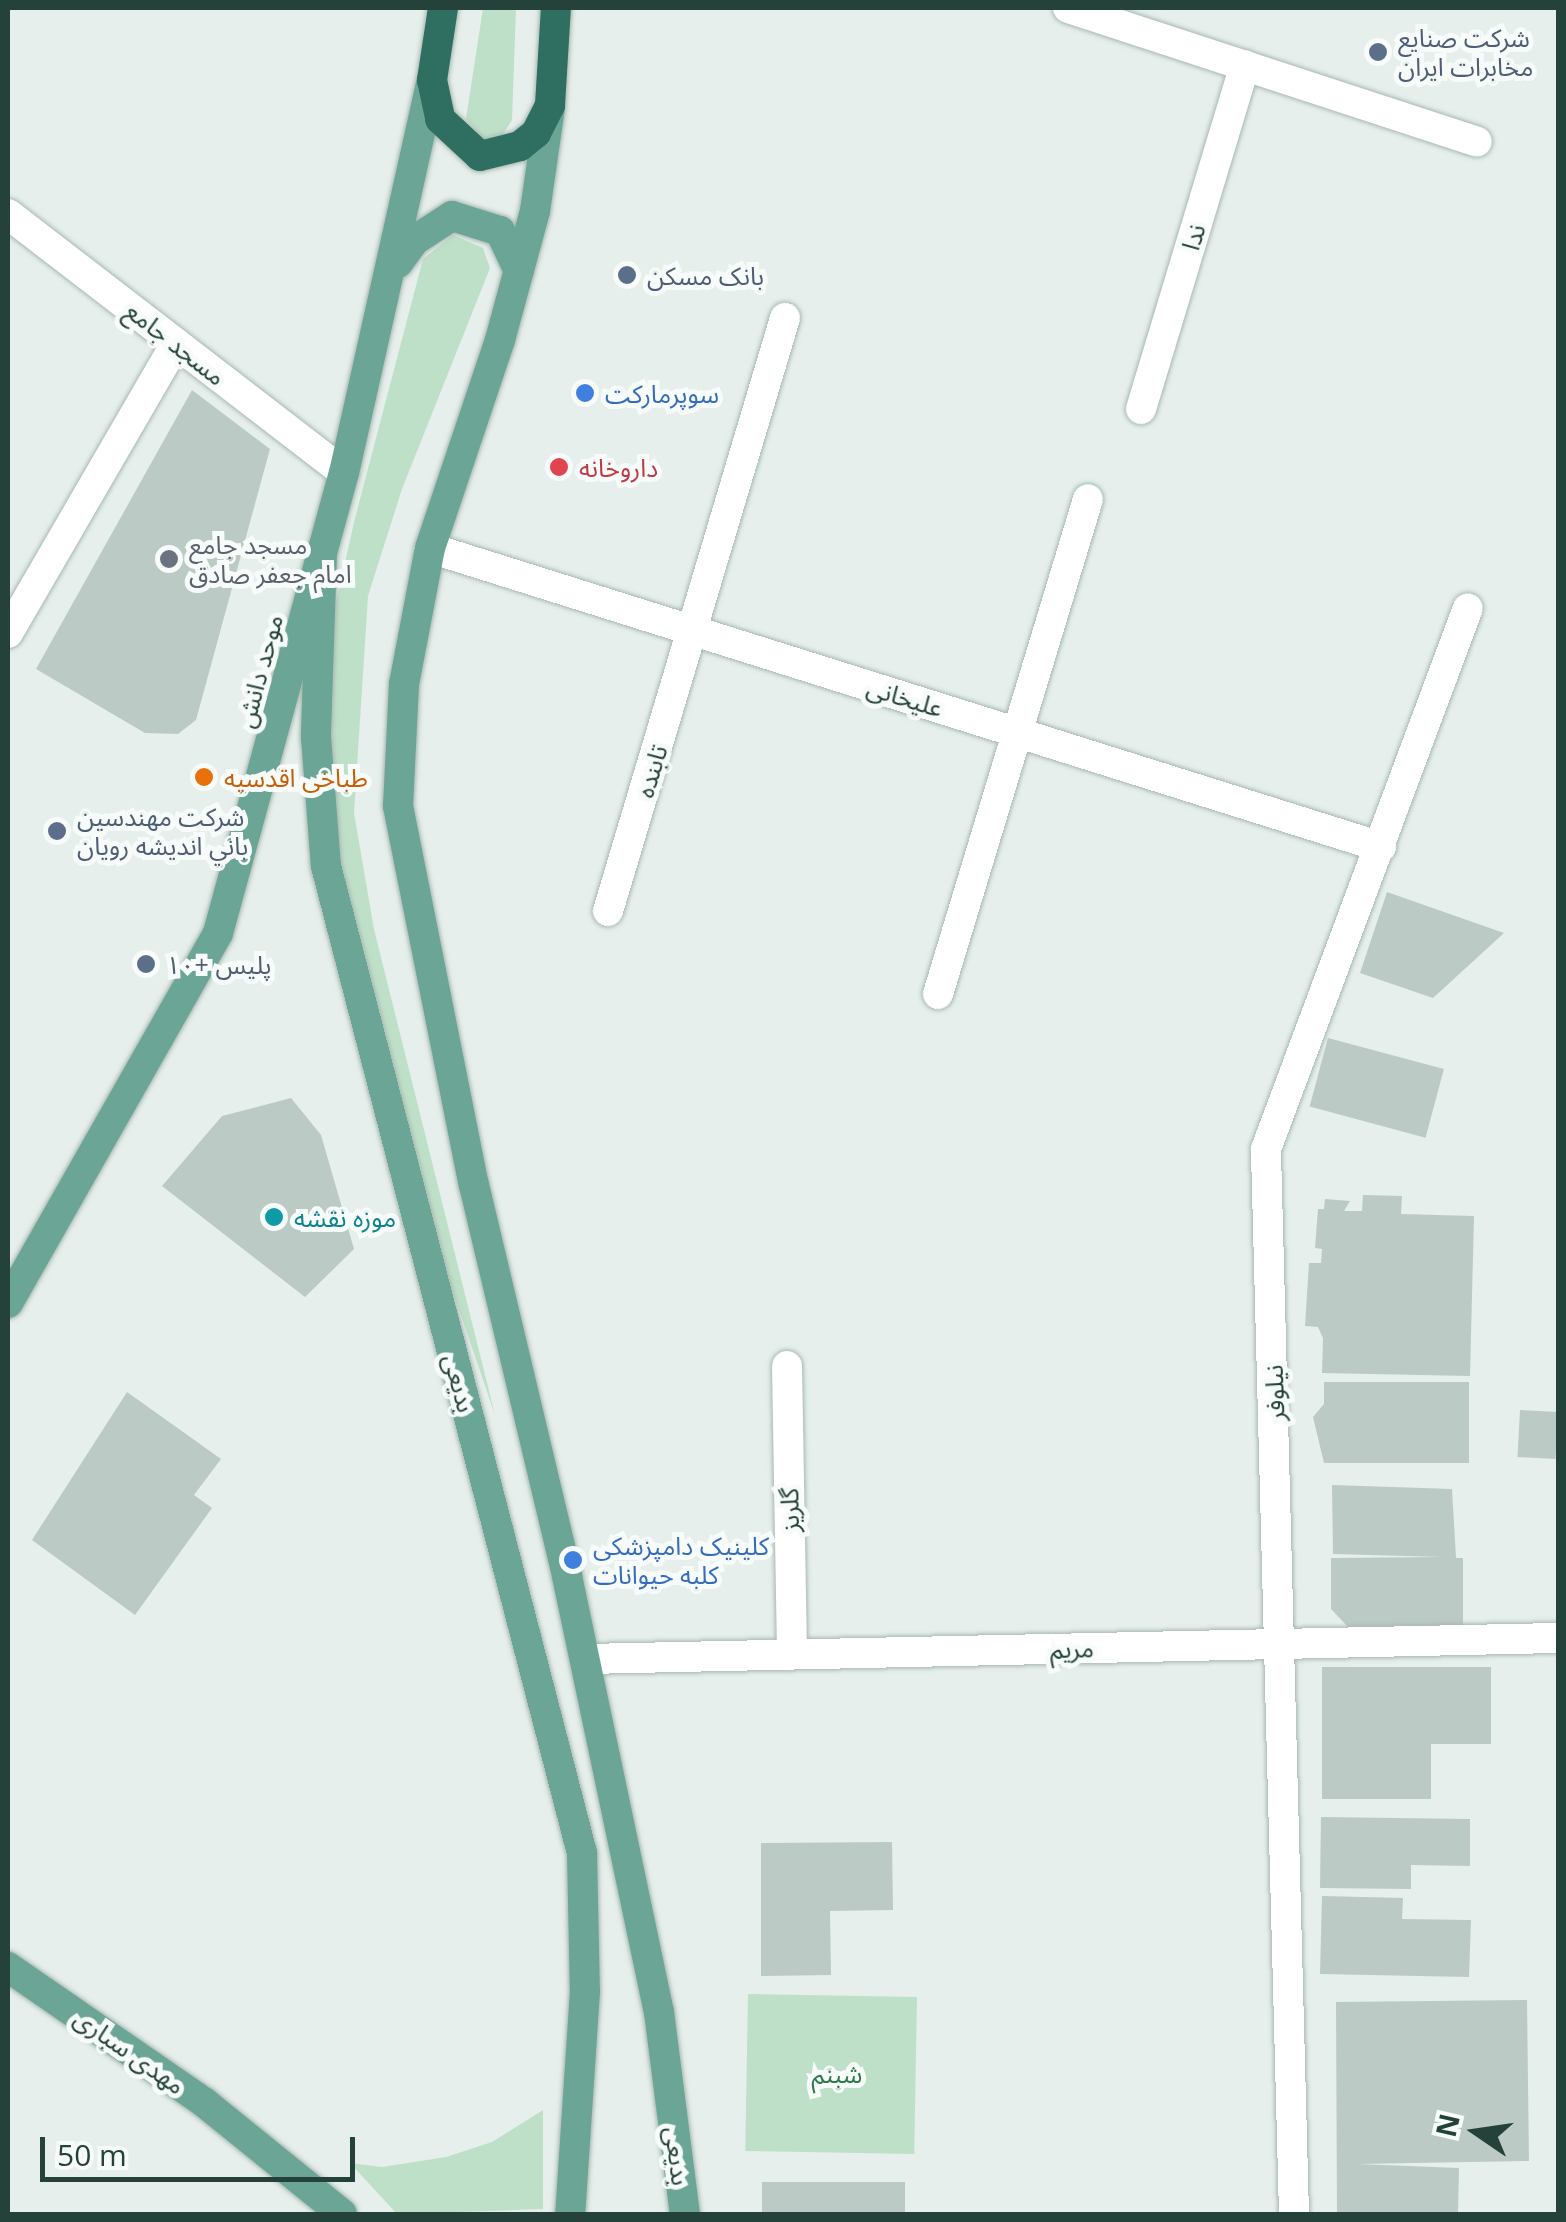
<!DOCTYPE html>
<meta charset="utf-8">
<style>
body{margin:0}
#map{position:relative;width:1566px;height:2222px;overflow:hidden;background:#e6efeb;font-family:"Open Sans","Noto Sans Arabic",sans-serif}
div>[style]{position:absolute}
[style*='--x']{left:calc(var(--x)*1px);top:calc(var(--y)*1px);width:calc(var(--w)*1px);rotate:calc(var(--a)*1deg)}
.green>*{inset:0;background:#bfe0c8;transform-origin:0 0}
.building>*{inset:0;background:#bbcac4;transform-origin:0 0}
.roads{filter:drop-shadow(0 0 2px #a8b8b2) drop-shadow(0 0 2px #a8b8b2)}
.minor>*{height:30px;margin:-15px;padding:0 15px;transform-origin:15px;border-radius:15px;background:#fff}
.major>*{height:30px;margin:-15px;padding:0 15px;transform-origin:15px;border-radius:15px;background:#6aa596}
.highway>*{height:30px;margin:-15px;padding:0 15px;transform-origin:15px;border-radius:15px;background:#2f6f62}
.dots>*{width:28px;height:28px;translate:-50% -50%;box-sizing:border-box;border:5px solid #f7fbf9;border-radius:50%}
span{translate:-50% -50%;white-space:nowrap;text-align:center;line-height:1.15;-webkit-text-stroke:10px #f7fbf9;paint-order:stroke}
.service-label{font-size:25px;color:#4e5e75}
.left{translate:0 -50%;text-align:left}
.street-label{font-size:25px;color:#24423a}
.shop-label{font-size:25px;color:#366cbe}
.health-label{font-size:25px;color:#be3a42}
.worship-label{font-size:25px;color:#5b616d}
.food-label{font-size:25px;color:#c56008}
.culture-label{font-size:25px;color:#0d838f}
.park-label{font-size:25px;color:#2d7a4b}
.frame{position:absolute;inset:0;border:10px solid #24423a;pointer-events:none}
.north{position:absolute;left:1426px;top:2082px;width:100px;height:100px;-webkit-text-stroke:8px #f7fbf9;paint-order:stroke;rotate:283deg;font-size:28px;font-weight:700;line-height:40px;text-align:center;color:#24423a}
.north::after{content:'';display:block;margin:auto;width:35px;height:45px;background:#24423a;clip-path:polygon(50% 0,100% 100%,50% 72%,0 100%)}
.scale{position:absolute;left:40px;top:2137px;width:315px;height:45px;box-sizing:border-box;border:5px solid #24423a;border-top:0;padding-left:12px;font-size:30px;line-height:35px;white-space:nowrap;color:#24423a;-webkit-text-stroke:8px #f7fbf9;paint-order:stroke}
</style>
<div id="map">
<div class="green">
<i style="clip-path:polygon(483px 8px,516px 8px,512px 120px,502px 136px,484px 140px,466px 119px)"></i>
<i style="clip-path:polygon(453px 235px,483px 248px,490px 268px,402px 489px,368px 596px,354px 813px,374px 929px,495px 1415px,420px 1195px,342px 897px,329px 715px,335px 608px,354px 522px,423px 259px)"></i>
<i style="left:748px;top:1994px;width:169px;height:157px;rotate:1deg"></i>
<i style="clip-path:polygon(543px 2110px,543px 2209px,397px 2214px,350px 2163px,382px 2167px,446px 2157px,492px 2142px)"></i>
</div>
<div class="building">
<i style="clip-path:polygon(192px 390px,270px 449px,196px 720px,178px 734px,145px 733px,36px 669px)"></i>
<i style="clip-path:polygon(1387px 892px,1504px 933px,1433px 998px,1360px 973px)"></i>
<i style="left:1328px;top:1038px;width:120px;height:71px;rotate:15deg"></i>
<i style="clip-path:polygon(291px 1098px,321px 1135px,354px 1249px,305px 1297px,162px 1186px,222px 1116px)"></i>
<i style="clip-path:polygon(1363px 1195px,1402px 1196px,1401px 1214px,1474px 1216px,1470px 1376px,1322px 1373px,1323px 1338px,1318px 1327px,1305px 1326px,1309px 1263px,1321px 1263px,1322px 1249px,1315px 1248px,1318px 1209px,1324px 1209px,1325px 1199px,1350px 1201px,1344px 1211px,1362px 1211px)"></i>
<i style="clip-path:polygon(1324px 1382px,1469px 1382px,1469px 1463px,1324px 1463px,1313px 1417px,1324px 1404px)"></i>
<i style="clip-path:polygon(127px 1392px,221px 1459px,194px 1495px,212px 1508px,135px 1615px,32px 1540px)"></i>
<i style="left:1520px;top:1410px;width:38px;height:47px;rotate:3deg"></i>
<i style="clip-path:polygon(1332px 1485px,1452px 1489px,1456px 1558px,1463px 1558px,1463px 1629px,1350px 1629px,1331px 1609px,1331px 1558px,1442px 1557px,1333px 1554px)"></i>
<i style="clip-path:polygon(1322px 1667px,1491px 1667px,1491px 1744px,1431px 1744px,1431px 1799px,1322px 1799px)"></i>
<i style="clip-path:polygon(1321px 1817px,1470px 1819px,1470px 1866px,1411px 1865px,1411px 1889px,1320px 1888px)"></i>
<i style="clip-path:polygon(892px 1842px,893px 1910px,830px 1911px,831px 1975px,761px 1976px,761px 1843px)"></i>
<i style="clip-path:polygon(1322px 1896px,1403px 1898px,1402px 1919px,1471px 1920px,1469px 1977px,1320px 1974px)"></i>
<i style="clip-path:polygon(1527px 2000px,1529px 2161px,1357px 2164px,1459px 2168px,1458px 2214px,1337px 2214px,1336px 2002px)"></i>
<i style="left:905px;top:2182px;width:32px;height:143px;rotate:90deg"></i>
</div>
<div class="roads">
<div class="minor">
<i style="--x:1068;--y:8;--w:430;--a:18.1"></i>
<i style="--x:8;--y:214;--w:424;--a:37.6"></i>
<i style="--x:1141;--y:409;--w:359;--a:-73.2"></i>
<i style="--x:430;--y:548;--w:997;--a:17.45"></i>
<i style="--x:8;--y:633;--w:335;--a:-59.9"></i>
<i style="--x:608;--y:911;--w:619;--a:-73.38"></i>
<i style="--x:938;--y:994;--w:517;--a:-73.14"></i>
<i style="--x:787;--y:1366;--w:287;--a:89"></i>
<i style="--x:586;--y:1659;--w:972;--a:-1.24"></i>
<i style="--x:1294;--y:2214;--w:1065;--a:-91.51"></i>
<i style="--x:1266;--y:1149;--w:577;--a:-69.53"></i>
</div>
<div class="major">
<i style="--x:550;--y:107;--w:105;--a:98.2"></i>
<i style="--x:535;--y:211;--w:134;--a:105.2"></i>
<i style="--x:500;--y:340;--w:219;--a:108.6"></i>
<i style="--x:430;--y:548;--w:138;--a:100.8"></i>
<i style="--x:404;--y:684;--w:122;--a:92.8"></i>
<i style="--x:398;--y:806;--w:387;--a:78.7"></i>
<i style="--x:474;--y:1185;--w:402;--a:76.6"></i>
<i style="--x:567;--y:1576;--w:446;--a:78.1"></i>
<i style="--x:659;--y:2012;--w:204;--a:82.7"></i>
<i style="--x:398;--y:263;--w:29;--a:-54"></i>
<i style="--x:415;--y:240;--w:44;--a:-33"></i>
<i style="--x:452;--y:216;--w:50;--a:17.4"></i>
<i style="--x:500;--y:231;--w:44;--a:64.6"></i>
<i style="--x:322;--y:552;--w:185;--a:91.9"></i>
<i style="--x:316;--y:737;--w:129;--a:85.6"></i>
<i style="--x:326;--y:866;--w:1020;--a:75.46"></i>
<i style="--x:582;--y:1853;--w:138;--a:88.8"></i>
<i style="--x:585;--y:1991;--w:224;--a:93.8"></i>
<i style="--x:8;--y:1303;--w:425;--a:-60.4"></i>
<i style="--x:218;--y:933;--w:477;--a:-74.7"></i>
<i style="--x:344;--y:473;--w:403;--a:-77.4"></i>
<i style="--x:8;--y:1967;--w:239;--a:34.6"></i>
<i style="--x:205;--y:2103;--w:176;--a:39"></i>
</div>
<div class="highway">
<i style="--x:443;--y:8;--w:73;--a:98.7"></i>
<i style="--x:432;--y:80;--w:40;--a:78"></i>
<i style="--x:440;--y:119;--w:54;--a:42.8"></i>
<i style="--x:480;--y:156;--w:41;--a:-14"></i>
<i style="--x:520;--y:146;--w:21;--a:-39"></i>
<i style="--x:536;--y:133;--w:31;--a:-63"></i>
<i style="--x:550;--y:105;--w:97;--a:-86.5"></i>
</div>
</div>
<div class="dots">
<i style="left:1378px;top:52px;background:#5c6f8a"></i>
<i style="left:627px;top:275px;background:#5c6f8a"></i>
<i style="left:585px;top:393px;background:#3f7fe0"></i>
<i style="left:559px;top:467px;background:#e0444e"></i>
<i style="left:169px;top:559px;background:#6b7280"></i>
<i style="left:204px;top:777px;background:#e8710a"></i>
<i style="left:57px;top:831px;background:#5c6f8a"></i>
<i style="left:146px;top:964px;background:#5c6f8a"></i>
<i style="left:274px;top:1217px;background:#0f9aa8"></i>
<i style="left:573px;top:1560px;background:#3f7fe0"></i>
</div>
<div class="service-label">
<span class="left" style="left:1398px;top:52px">شرکت صنایع<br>مخابرات ایران</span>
<span class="left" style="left:647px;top:275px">بانک مسکن</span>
<span class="left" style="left:77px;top:831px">شركت مهندسين<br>باني انديشه رويان</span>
<span class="left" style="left:166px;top:964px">پلیس +۱۰</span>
</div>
<div class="street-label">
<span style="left:1193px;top:237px;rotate:-73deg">ندا</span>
<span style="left:176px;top:343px;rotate:38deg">مسجد جامع</span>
<span style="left:259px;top:671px;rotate:-75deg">موحد دانش</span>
<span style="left:905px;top:697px;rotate:17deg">علیخانی</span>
<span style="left:651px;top:771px;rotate:-73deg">تابنده</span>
<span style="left:460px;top:1383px;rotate:75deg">بدیعی</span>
<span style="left:1274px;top:1393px;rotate:-92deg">نیلوفر</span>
<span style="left:789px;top:1510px;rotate:-91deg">گلریز</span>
<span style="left:1072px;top:1648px;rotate:-1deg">مریم</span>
<span style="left:130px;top:2051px;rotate:35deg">مهدی سباری</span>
<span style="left:678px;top:2156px;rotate:83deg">بدیعی</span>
</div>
<div class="shop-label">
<span class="left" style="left:605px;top:393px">سوپرمارکت</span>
<span class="left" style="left:593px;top:1560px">کلینیک دامپزشکی<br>کلبه حیوانات</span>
</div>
<div class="health-label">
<span class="left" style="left:579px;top:467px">داروخانه</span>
</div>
<div class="worship-label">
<span class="left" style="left:189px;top:559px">مسجد جامع<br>امام جعفر صادق</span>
</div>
<div class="food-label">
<span class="left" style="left:224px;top:777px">طباخى اقدسيه</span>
</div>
<div class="culture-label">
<span class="left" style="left:294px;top:1217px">موزه نقشه</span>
</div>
<div class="park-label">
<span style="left:837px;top:2073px">شبنم</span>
</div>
<div class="frame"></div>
<div class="north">N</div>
<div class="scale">50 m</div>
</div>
